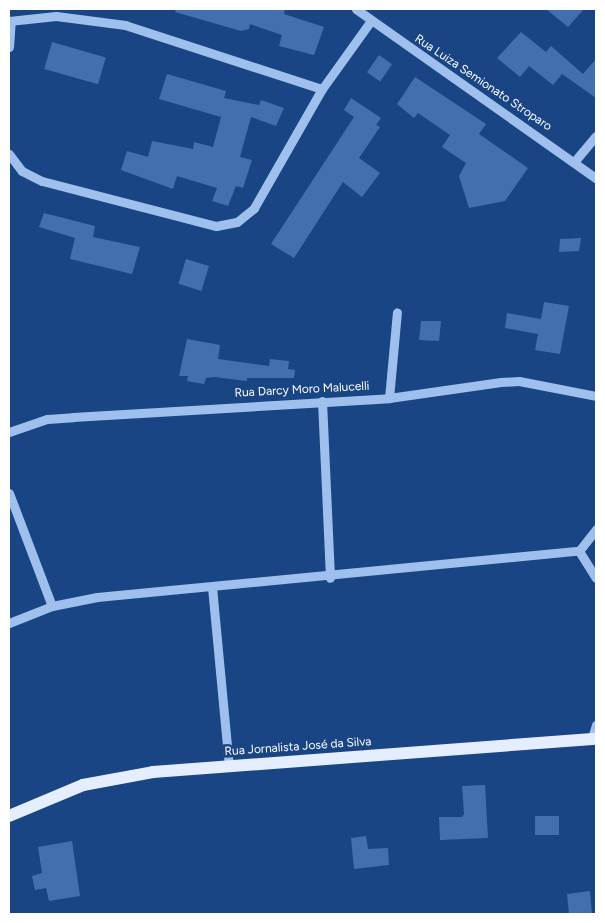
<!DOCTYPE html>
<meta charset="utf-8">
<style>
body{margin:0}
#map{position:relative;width:605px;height:923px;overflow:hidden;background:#194585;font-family:Figtree,sans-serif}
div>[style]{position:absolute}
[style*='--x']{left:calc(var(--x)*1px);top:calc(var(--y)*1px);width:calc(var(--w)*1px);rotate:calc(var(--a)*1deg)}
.building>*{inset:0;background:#4270ae;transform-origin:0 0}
.minor>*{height:9px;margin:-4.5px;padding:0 4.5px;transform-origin:4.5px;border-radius:4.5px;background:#9fc0ec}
.major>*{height:12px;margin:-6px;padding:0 6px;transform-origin:6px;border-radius:6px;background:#e4eeff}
span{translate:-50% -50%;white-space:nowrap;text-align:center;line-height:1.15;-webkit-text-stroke:5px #194585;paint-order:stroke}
.street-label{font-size:12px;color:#fff}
.frame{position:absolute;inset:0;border:10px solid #fff;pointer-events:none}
</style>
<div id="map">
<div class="building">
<i style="clip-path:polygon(176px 9px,285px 9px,284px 14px,324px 27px,314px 55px,279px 46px,282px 35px,250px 24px,249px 29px,241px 31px,175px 12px)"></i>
<i style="clip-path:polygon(546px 9px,584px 9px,568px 27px)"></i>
<i style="clip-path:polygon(521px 32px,546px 52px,551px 46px,583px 74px,596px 59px,596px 98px,562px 74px,553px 85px,529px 66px,520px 77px,497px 58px)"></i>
<i style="left:52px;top:42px;width:56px;height:28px;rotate:16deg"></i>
<i style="left:379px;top:55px;width:16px;height:21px;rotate:35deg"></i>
<i style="clip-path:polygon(167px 74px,226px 91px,224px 98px,259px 105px,261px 100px,284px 108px,276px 126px,251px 117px,240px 157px,252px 160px,243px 188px,236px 186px,228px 206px,212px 201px,217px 188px,177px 176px,173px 189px,121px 170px,127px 151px,148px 157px,152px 141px,193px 149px,194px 142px,213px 147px,221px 117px,159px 99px)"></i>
<i style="clip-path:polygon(415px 77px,486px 124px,479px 134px,528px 168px,505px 201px,469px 208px,459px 176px,466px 163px,442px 147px,450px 135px,418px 113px,414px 118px,397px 104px)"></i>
<i style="clip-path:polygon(351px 98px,381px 118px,376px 125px,380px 127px,359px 158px,380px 173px,362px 197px,343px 182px,294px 258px,271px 244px,354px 117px,344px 110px)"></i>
<i style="clip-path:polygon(44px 213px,95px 226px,93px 237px,140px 247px,132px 274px,70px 259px,75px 238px,39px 227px)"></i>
<i style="clip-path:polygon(581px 238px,579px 251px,559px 252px,560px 239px)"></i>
<i style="left:186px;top:259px;width:24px;height:26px;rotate:17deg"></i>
<i style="clip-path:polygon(544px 302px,569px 306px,560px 354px,535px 350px,538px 334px,505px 328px,507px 313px,541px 319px)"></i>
<i style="clip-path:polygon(421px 321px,441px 321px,439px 341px,419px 340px)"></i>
<i style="clip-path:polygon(187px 339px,220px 345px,218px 359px,269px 366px,270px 359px,289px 361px,288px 369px,295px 370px,294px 378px,247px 378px,247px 381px,214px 377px,206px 378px,204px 384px,187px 381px,188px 376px,179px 376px)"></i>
<i style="clip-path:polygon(485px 785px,488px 838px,440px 840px,439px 817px,462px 817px,464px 814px,462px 786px)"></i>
<i style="left:535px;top:816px;width:24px;height:19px"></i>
<i style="clip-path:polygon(366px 836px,368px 849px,388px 848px,389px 865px,354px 869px,351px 838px)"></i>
<i style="clip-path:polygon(72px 841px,80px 896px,49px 901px,46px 888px,35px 890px,32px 876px,42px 873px,38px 847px)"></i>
<i style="clip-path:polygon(590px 891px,592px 914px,569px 914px,567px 894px)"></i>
</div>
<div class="minor">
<i style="--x:356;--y:9;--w:294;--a:35.2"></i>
<i style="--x:9;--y:21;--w:47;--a:-6.1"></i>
<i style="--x:56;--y:16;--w:70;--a:7.4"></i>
<i style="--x:125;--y:25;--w:207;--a:18"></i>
<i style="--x:322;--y:89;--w:82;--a:-54.4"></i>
<i style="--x:9;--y:47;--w:26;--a:-86"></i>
<i style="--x:9;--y:154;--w:21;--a:53"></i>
<i style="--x:22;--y:171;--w:22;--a:27"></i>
<i style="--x:42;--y:181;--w:180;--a:14.5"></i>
<i style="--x:216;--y:226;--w:21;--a:-11"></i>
<i style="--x:237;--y:222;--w:22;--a:-39"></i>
<i style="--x:254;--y:208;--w:137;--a:-60.3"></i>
<i style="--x:574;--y:162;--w:34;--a:-50"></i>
<i style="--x:389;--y:398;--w:86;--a:-84.7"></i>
<i style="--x:322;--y:401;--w:177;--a:87.4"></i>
<i style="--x:9;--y:432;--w:40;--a:-18.9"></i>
<i style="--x:47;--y:419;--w:26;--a:-4"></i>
<i style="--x:73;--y:417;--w:317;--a:-3.4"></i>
<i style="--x:389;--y:398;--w:113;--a:-8.1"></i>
<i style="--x:501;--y:382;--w:18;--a:-3"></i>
<i style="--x:519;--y:381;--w:78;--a:11"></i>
<i style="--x:9;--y:493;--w:121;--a:69.2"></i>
<i style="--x:579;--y:551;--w:32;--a:58"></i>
<i style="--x:212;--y:587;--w:180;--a:84.6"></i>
<i style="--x:9;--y:623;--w:46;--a:-21.6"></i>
<i style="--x:52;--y:606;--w:46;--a:-11.3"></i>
<i style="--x:97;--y:597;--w:484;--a:-5.5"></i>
<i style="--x:579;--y:551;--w:28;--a:-52"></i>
<i style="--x:592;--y:738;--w:14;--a:-73"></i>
</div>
<div class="major">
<i style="--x:9;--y:816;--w:80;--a:-22.7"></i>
<i style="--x:83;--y:785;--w:71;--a:-10.5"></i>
<i style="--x:153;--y:772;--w:444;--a:-4.3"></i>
</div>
<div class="street-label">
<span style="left:483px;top:83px;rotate:34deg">Rua Luiza Semionato Stroparo</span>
<span style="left:302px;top:390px;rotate:-3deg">Rua Darcy Moro Malucelli</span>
<span style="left:298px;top:747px;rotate:-4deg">Rua Jornalista José da Silva</span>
</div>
<div class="frame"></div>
</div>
